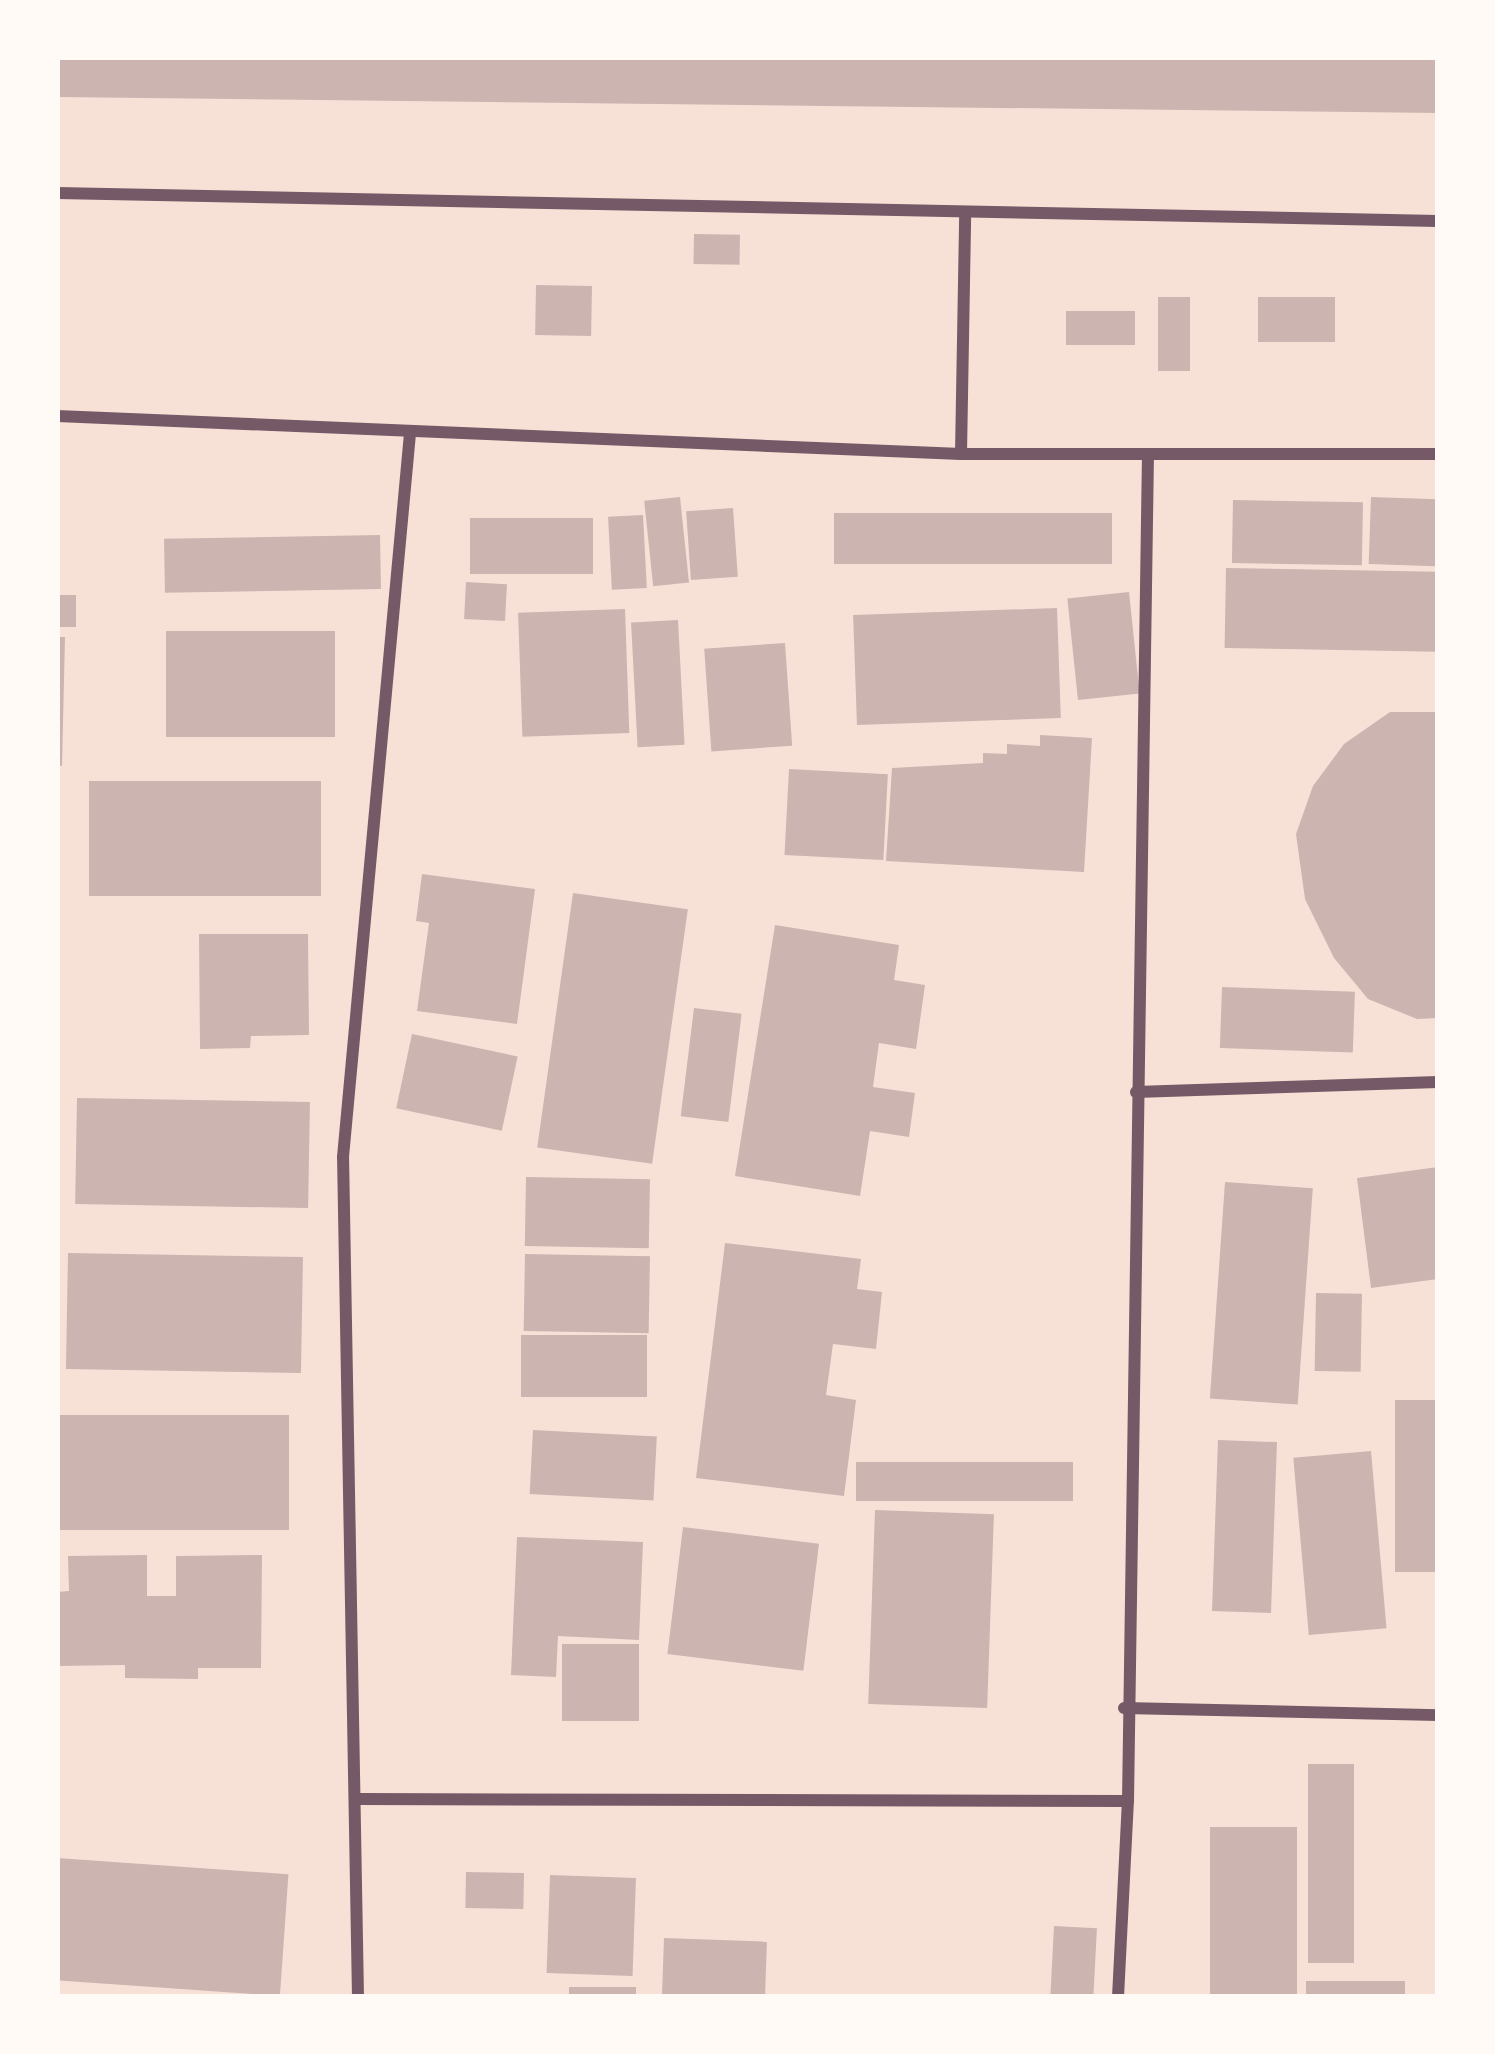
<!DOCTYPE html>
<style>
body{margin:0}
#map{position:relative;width:1495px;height:2054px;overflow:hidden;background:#f7e1d7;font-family:Roboto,sans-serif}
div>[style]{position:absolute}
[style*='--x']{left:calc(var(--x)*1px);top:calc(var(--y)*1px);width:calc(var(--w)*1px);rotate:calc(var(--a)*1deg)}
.building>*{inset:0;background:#ccb4b1;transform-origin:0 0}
.minor>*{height:12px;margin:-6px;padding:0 6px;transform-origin:6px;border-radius:6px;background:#755966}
span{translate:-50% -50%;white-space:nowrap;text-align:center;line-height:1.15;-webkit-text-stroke:10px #fffaf5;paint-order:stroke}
.frame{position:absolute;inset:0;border:60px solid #fffaf5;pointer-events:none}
</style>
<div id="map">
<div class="building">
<i style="clip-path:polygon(57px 57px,1438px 57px,1438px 113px,57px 97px)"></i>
<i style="left:694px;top:234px;width:46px;height:30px;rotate:1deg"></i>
<i style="left:536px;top:285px;width:56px;height:50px;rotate:1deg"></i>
<i style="left:1158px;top:297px;width:32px;height:74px"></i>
<i style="left:1258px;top:297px;width:77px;height:45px"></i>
<i style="left:1066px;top:311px;width:69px;height:34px"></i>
<i style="left:680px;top:497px;width:86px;height:36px;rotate:84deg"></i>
<i style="left:1371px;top:497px;width:67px;height:67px;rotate:2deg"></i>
<i style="left:1233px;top:500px;width:130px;height:63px;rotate:1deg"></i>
<i style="left:733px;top:508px;width:69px;height:47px;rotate:86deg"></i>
<i style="left:1112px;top:513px;width:51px;height:278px;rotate:90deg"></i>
<i style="left:643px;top:515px;width:73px;height:35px;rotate:87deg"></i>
<i style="left:470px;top:518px;width:123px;height:56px"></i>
<i style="left:380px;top:535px;width:54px;height:216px;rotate:89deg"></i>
<i style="left:1226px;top:568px;width:212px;height:80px;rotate:1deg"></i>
<i style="left:466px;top:582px;width:41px;height:37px;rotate:3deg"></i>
<i style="left:1129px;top:592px;width:102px;height:62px;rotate:84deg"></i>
<i style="left:57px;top:595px;width:19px;height:32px"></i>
<i style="left:1057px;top:608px;width:110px;height:204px;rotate:88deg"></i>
<i style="left:625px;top:609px;width:124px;height:107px;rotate:88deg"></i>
<i style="left:678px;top:620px;width:125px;height:47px;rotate:87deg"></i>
<i style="left:166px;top:631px;width:169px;height:106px"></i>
<i style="clip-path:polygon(57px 637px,65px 637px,62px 766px,57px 765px)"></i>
<i style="left:785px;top:643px;width:103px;height:81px;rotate:86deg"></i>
<i style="clip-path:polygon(1390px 712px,1438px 712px,1438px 1018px,1417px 1019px,1368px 999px,1334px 958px,1305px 899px,1296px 834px,1313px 786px,1344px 744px)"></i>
<i style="clip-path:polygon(1040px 735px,1092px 738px,1084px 872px,886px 861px,892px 768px,983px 763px,983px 753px,1007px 754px,1007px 744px,1040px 746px)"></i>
<i style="left:789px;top:769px;width:99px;height:86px;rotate:3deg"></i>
<i style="left:89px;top:781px;width:232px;height:115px"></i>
<i style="clip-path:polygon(422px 874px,535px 889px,517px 1024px,417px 1011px,429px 923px,416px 921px)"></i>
<i style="left:573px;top:893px;width:116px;height:257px;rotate:8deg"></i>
<i style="clip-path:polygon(775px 925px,899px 945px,894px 980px,925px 985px,916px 1049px,879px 1043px,873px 1087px,915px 1093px,909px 1137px,870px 1131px,860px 1196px,735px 1176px)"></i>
<i style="clip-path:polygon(199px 934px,308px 934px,309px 1035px,251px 1036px,250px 1048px,200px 1049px)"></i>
<i style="left:1222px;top:987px;width:133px;height:61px;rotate:2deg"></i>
<i style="left:694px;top:1008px;width:48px;height:109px;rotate:7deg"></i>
<i style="left:412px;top:1034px;width:108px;height:76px;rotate:12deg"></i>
<i style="left:77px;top:1098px;width:233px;height:106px;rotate:1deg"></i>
<i style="clip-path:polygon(1438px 1167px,1438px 1279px,1371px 1288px,1357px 1178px)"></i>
<i style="left:526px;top:1177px;width:124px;height:69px;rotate:1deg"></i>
<i style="left:1225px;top:1182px;width:88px;height:217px;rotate:4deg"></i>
<i style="clip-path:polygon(725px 1243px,861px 1259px,857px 1289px,882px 1292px,876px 1349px,833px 1344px,826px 1395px,856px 1400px,844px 1496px,696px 1478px)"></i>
<i style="left:68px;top:1253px;width:235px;height:116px;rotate:1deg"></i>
<i style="left:525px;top:1254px;width:125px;height:77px;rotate:1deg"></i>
<i style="left:1316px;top:1293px;width:46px;height:78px;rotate:1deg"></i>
<i style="left:521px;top:1335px;width:126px;height:62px"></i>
<i style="left:1438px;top:1400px;width:172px;height:43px;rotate:90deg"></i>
<i style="left:57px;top:1415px;width:232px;height:115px"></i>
<i style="left:533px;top:1430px;width:124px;height:64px;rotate:3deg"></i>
<i style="left:1218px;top:1440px;width:59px;height:171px;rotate:2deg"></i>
<i style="left:1371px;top:1451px;width:178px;height:78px;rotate:85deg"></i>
<i style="left:856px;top:1462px;width:217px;height:39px"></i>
<i style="left:875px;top:1510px;width:119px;height:194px;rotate:2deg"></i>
<i style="left:683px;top:1527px;width:137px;height:128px;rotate:7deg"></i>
<i style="clip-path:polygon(517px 1537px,643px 1542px,639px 1640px,558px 1636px,556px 1677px,511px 1675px)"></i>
<i style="clip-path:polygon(147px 1555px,147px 1596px,176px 1596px,176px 1556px,262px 1555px,261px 1668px,198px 1668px,198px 1679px,125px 1678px,125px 1665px,57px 1666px,57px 1592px,69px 1591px,68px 1556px)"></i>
<i style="left:562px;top:1644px;width:77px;height:77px"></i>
<i style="left:1308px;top:1764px;width:46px;height:199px"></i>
<i style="left:1297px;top:1827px;width:170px;height:87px;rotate:90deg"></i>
<i style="left:57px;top:1858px;width:232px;height:122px;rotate:4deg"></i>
<i style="left:466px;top:1872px;width:58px;height:36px;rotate:1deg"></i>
<i style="left:550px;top:1875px;width:86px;height:98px;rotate:2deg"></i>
<i style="left:1054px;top:1926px;width:43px;height:71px;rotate:3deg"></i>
<i style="left:664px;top:1938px;width:103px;height:59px;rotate:2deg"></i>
<i style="left:1405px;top:1981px;width:16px;height:99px;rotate:90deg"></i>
<i style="left:569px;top:1987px;width:67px;height:10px"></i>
</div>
<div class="minor">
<i style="--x:57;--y:193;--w:1381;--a:1.16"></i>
<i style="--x:57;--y:416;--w:905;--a:2.41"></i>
<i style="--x:961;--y:454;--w:477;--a:0"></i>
<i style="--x:961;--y:454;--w:241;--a:-89"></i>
<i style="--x:1136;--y:1092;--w:302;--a:-1.9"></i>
<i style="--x:1124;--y:1708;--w:314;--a:1.3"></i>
<i style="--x:357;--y:1799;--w:771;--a:0.15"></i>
<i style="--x:358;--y:1997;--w:840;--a:-91.02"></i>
<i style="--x:343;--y:1157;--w:727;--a:-84.71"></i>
<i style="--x:1118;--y:1997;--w:196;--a:-87.1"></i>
<i style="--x:1128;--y:1801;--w:1344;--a:-89.15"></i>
</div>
<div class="frame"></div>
</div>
